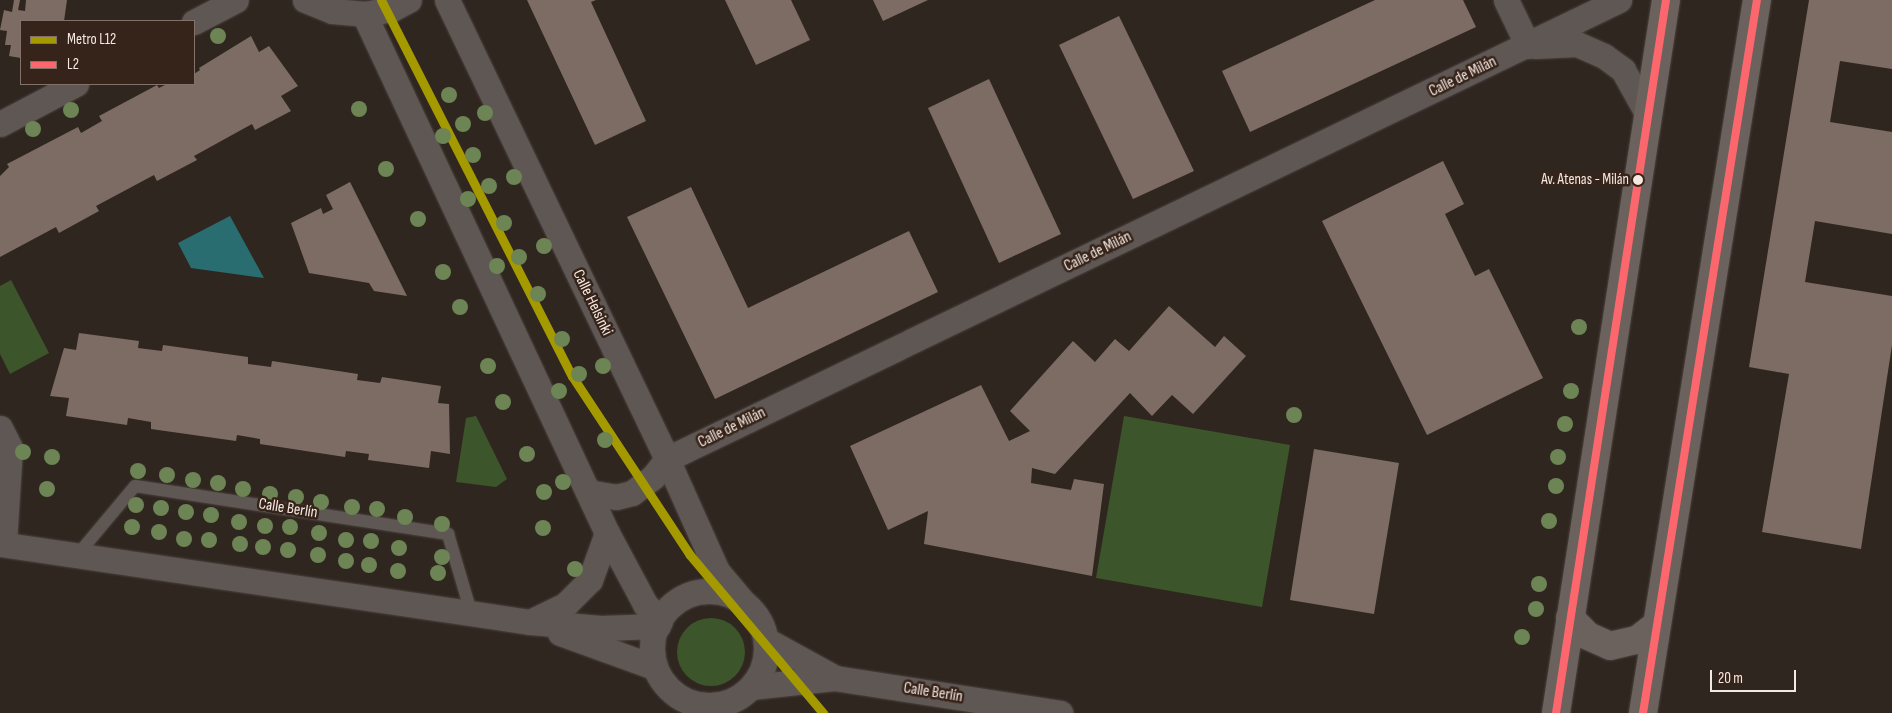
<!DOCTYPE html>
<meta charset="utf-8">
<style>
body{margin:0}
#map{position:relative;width:1892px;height:713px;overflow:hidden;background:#302620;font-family:"Sofia Sans Condensed",sans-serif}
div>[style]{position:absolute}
.green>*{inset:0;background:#3d552a}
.round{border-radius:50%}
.water>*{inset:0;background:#296d70}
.building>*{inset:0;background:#7d6c63}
.roads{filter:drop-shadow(0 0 1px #4b423e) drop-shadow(0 0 1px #4b423e)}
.lane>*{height:12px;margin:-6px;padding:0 6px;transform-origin:6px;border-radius:6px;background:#5f5753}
.street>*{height:25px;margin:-12.5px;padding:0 12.5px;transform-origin:12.5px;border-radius:12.5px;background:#5f5753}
.street>.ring{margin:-12.5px;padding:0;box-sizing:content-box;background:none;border:25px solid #5f5753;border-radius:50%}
.secondary>*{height:28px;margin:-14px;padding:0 14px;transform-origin:14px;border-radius:14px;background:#6b615d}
.bus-1>*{height:8px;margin:-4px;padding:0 4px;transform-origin:4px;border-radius:4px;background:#fb676d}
.metro-1>*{height:9px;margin:-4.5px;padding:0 4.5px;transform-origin:4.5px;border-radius:4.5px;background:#a49a00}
.trees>*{width:16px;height:16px;margin:-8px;border-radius:50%;background:#6d8455}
.dots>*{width:14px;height:14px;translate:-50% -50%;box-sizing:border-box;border:2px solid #36241a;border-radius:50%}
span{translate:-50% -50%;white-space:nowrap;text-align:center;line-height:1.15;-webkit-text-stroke:5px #36241a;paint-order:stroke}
.bus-label{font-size:15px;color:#f5e8e1}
.right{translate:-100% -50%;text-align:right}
.street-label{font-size:16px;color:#f5e8e1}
.legend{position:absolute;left:20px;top:20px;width:175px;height:65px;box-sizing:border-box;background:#36241a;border:1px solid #82726a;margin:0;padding:6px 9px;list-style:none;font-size:15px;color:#f5e8e1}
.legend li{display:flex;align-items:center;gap:10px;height:25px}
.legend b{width:25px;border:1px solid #82726a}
.scale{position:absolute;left:1710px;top:670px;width:86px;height:22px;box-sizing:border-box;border:2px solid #f5e8e1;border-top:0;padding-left:6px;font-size:15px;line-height:18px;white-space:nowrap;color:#f5e8e1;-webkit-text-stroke:4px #36241a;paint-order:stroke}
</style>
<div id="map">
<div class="green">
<i style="clip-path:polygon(11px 280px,49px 353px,10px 374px,0 354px,0 286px)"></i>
<i style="clip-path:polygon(476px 416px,507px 479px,496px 487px,456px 482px,466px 418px)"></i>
<i style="clip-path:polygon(1124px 416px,1290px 445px,1262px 607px,1096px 578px)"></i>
<i class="round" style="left:677px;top:618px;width:68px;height:68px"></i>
</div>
<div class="water">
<i style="clip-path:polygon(230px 216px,264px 278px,191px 268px,178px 243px)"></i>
</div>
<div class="building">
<i style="clip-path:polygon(14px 0,20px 0,18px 10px,25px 11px,26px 0,67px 0,64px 21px,21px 21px,21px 58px,9px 56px,11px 45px,5px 45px,7px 31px,0 30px,4px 10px,12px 12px)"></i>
<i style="clip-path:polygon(527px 0,596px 0,591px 2px,646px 121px,595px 145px)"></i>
<i style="clip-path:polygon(725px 0,791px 0,810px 40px,756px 65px)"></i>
<i style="clip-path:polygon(873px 0,928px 0,883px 21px)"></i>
<i style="clip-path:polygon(1375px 0,1463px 0,1476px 27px,1250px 132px,1222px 71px)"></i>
<i style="clip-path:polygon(1809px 0,1892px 0,1892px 69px,1840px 61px,1830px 122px,1892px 132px,1892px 234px,1815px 221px,1805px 282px,1892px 296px,1892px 345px,1861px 549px,1762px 532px,1789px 374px,1749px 367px)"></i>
<i style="clip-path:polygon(1119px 16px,1194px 171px,1133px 199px,1059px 45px)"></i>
<i style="clip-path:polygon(251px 36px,259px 52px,269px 46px,298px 86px,281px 96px,291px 111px,255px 130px,252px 124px,194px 156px,197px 160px,157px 181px,154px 175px,96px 206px,99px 211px,59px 233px,56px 227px,0 257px,0 176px,9px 167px,7px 164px,78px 127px,81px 133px,102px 121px,99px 116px,157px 85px,159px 88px,167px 84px,194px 84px,194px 74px,200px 70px,199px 68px)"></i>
<i style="clip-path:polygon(989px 79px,1061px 234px,999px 263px,928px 108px)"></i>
<i style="clip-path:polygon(1443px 161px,1464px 204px,1445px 214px,1475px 276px,1489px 269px,1543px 378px,1427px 435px,1322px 221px)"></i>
<i style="clip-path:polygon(350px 182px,407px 296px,374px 291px,369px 283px,309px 273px,291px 223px,321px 208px,323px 214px,333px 209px,326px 195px)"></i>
<i style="clip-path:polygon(691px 187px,748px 308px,909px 231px,938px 292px,715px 399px,627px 217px)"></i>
<i style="clip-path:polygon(1169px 306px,1215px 347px,1224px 336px,1246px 356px,1193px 414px,1172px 395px,1152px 416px,1130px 393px,1055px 474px,1032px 468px,1031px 483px,1071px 490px,1074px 479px,1104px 484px,1092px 576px,924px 544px,928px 511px,888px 530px,850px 446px,981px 385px,1009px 441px,1030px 431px,1010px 411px,1073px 341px,1095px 362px,1115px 339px,1129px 351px)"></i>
<i style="clip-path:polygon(79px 333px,139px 341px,138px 348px,162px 351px,163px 345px,248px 357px,248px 364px,271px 367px,272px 361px,358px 374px,357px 380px,380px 383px,382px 377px,441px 386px,438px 403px,449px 404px,450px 454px,431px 451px,429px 468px,368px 460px,369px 454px,346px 451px,345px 457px,260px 444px,260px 439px,237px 435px,236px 441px,151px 429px,151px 422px,128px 418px,127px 425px,66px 416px,69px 398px,50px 396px,64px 348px,76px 350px)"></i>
<i style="clip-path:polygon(1314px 449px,1399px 463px,1374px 614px,1290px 600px)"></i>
</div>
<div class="roads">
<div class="lane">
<i style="left:79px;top:553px;width:87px;rotate:-50.1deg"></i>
<i style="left:135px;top:486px;width:317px;rotate:8.7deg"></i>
<i style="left:448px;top:534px;width:81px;rotate:73.6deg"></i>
</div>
<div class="street">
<i style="left:305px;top:0;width:29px;rotate:22deg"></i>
<i style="left:332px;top:11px;width:32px;rotate:5deg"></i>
<i style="left:364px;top:14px;width:28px;rotate:-10deg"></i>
<i style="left:392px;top:9px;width:19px;rotate:-28deg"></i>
<i style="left:447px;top:0;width:509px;rotate:64.39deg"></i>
<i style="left:667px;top:459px;width:123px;rotate:65.9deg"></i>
<i style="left:717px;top:571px;width:40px;rotate:50deg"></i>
<i style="left:1506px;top:0;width:51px;rotate:64.4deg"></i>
<i style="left:364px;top:14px;width:573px;rotate:64.91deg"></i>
<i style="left:607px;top:533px;width:81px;rotate:61.8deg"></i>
<i style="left:645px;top:604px;width:23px;rotate:49deg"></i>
<i style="left:194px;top:22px;width:47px;rotate:-27.6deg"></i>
<i style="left:1535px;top:46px;width:42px;rotate:-2.7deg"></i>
<i style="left:1577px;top:44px;width:30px;rotate:24deg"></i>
<i style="left:1604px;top:56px;width:24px;rotate:36deg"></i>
<i style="left:1623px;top:70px;width:51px;rotate:60.9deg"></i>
<i style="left:0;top:124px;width:86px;rotate:-27.8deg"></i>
<i style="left:0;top:428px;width:22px;rotate:63deg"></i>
<i style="left:10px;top:448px;width:96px;rotate:93.6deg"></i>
<i style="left:588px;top:492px;width:28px;rotate:10deg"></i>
<i style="left:616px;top:497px;width:16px;rotate:-14deg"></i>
<i style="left:632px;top:493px;width:26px;rotate:-37deg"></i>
<i style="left:653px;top:477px;width:23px;rotate:-52deg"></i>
<i style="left:667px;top:459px;width:1057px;rotate:-25.74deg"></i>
<i style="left:0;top:544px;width:536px;rotate:8.37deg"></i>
<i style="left:530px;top:622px;width:71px;rotate:4.8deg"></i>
<i style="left:601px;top:628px;width:57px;rotate:-2deg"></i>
<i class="ring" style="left:652px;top:591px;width:89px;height:89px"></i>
<i style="left:530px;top:622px;width:39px;rotate:-26deg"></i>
<i style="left:565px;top:605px;width:35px;rotate:-45deg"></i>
<i style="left:590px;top:580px;width:50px;rotate:-70.1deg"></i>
<i style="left:560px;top:633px;width:100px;rotate:19.9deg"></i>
<i style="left:766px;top:640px;width:79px;rotate:28.8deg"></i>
<i style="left:751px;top:687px;width:84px;rotate:-6.1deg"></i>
<i style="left:835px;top:678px;width:228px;rotate:8.8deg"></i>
</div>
<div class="secondary">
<i style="left:1570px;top:618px;width:25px;rotate:45deg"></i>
<i style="left:1588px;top:636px;width:24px;rotate:24deg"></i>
<i style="left:1610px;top:646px;width:28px;rotate:-13deg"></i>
<i style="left:1637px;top:640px;width:24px;rotate:-38deg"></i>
<i style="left:1556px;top:713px;width:721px;rotate:-81.23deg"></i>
<i style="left:1643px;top:713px;width:722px;rotate:-80.92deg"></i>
</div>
</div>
<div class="bus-1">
<i style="left:1556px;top:713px;width:721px;rotate:-81.23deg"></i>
<i style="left:1643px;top:713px;width:722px;rotate:-80.92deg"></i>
</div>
<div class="metro-1">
<i style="left:381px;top:0;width:422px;rotate:63.1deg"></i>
<i style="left:572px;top:376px;width:214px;rotate:56.6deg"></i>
<i style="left:690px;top:555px;width:207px;rotate:49.9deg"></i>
</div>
<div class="trees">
<i style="left:218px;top:36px"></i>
<i style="left:449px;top:95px"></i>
<i style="left:359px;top:109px"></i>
<i style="left:71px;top:110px"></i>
<i style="left:485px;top:113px"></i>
<i style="left:463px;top:124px"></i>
<i style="left:33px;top:129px"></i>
<i style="left:443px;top:136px"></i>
<i style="left:473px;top:155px"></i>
<i style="left:386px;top:169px"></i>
<i style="left:514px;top:177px"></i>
<i style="left:489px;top:186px"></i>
<i style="left:468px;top:199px"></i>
<i style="left:418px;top:219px"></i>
<i style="left:504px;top:223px"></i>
<i style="left:544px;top:246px"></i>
<i style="left:519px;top:257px"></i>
<i style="left:497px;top:266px"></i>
<i style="left:443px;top:272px"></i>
<i style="left:538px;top:294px"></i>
<i style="left:460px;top:307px"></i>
<i style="left:1579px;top:327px"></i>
<i style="left:562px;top:339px"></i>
<i style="left:488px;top:366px"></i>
<i style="left:603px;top:366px"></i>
<i style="left:579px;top:374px"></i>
<i style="left:559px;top:391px"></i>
<i style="left:1571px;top:391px"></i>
<i style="left:503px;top:402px"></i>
<i style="left:1294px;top:415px"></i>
<i style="left:1565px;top:424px"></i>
<i style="left:605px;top:440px"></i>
<i style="left:23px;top:452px"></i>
<i style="left:527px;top:454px"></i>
<i style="left:52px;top:457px"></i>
<i style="left:1558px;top:457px"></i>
<i style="left:138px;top:471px"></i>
<i style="left:167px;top:475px"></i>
<i style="left:193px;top:480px"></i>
<i style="left:563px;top:482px"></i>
<i style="left:218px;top:483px"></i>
<i style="left:1556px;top:486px"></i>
<i style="left:47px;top:489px"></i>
<i style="left:243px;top:489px"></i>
<i style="left:544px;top:492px"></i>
<i style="left:270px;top:494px"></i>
<i style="left:296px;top:497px"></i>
<i style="left:321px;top:502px"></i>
<i style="left:136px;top:505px"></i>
<i style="left:352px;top:507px"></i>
<i style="left:161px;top:508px"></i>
<i style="left:377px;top:509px"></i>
<i style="left:186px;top:512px"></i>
<i style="left:211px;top:515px"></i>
<i style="left:405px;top:517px"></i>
<i style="left:1549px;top:521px"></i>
<i style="left:239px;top:522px"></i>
<i style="left:442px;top:524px"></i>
<i style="left:265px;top:526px"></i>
<i style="left:132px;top:527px"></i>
<i style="left:290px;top:527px"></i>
<i style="left:543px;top:528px"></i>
<i style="left:159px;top:532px"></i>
<i style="left:319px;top:533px"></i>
<i style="left:184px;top:539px"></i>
<i style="left:209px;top:540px"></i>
<i style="left:346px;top:540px"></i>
<i style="left:371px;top:541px"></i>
<i style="left:240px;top:544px"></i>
<i style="left:263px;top:547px"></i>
<i style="left:399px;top:548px"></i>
<i style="left:288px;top:550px"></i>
<i style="left:318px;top:555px"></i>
<i style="left:442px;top:557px"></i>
<i style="left:346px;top:561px"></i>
<i style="left:369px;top:565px"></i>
<i style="left:575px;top:569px"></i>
<i style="left:398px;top:571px"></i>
<i style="left:438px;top:573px"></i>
<i style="left:1539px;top:584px"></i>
<i style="left:1536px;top:609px"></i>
<i style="left:1522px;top:637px"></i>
</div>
<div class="dots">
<i style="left:1638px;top:180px;background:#f5e8e1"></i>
</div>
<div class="bus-label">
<span class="right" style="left:1629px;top:180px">Av. Atenas - Milán</span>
</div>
<div class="street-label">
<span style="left:1463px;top:77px;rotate:-26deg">Calle de Milán</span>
<span style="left:1098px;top:252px;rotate:-26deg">Calle de Milán</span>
<span style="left:592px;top:303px;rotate:64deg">Calle Helsinki</span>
<span style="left:732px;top:428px;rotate:-26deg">Calle de Milán</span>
<span style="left:288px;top:509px;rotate:9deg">Calle Berlín</span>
<span style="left:933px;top:693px;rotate:9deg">Calle Berlín</span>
</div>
<ul class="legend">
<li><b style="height:6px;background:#a49a00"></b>Metro L12</li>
<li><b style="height:6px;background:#fb676d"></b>L2</li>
</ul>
<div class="scale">20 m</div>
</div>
